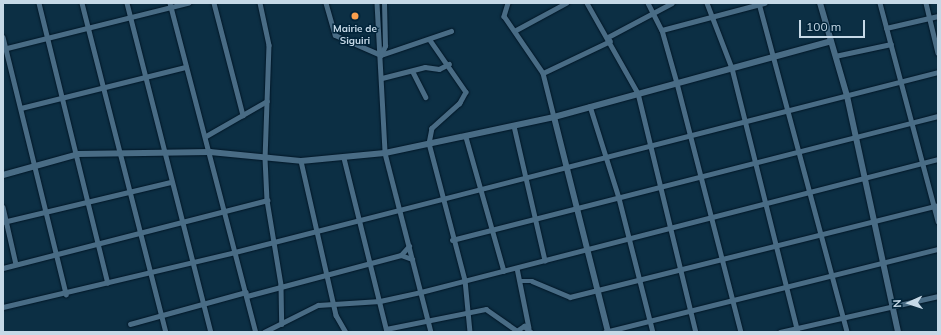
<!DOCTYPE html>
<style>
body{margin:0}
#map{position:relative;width:941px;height:335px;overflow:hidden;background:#0c2f44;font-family:Mulish,sans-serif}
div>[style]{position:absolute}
.roads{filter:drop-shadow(0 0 1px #001626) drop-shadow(0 0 1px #001626)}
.street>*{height:4.5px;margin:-2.25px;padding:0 2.25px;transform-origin:2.25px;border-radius:2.25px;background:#496c85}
.secondary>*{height:6px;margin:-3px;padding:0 3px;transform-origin:3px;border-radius:3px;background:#496c85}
.dots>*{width:11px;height:11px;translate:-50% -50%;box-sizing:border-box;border:2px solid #01243a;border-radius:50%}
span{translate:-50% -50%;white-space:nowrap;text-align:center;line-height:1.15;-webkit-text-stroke:3px #01243a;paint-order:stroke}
.poi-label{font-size:10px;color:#c6d9e7;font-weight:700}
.frame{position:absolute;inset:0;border:4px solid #c6d9e7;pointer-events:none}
.north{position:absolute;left:889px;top:283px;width:40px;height:40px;-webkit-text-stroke:3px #01243a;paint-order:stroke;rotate:267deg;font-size:11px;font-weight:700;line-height:16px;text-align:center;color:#c6d9e7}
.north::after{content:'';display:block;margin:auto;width:14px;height:18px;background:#c6d9e7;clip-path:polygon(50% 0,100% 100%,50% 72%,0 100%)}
.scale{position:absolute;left:799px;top:20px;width:66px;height:18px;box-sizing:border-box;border:2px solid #c6d9e7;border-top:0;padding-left:5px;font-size:12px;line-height:14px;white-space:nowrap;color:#c6d9e7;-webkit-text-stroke:3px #01243a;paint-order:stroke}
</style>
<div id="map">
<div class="roads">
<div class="street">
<i style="left:39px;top:3px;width:288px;rotate:76.2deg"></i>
<i style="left:82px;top:3px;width:340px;rotate:75.7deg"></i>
<i style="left:127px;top:3px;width:340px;rotate:75.7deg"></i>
<i style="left:170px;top:3px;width:340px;rotate:75.4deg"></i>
<i style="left:214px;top:3px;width:116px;rotate:75.5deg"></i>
<i style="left:260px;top:3px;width:43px;rotate:77.9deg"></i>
<i style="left:269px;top:45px;width:113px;rotate:92deg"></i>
<i style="left:265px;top:158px;width:42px;rotate:87.3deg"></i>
<i style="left:267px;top:200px;width:86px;rotate:80.6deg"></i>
<i style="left:281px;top:285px;width:39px;rotate:89deg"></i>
<i style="left:326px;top:3px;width:33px;rotate:74deg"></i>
<i style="left:335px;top:35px;width:50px;rotate:23.5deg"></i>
<i style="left:377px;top:3px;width:150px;rotate:86.9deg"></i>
<i style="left:385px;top:153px;width:185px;rotate:75.6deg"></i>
<i style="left:508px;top:3px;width:14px;rotate:107deg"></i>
<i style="left:504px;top:16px;width:69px;rotate:55.6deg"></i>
<i style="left:543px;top:73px;width:45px;rotate:76deg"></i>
<i style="left:587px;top:3px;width:103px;rotate:60.5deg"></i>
<i style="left:638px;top:93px;width:246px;rotate:76.4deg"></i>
<i style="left:648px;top:3px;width:30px;rotate:63deg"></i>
<i style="left:662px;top:30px;width:55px;rotate:74.2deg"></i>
<i style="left:677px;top:83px;width:257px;rotate:75.6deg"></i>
<i style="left:707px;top:3px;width:70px;rotate:69deg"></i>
<i style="left:732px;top:68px;width:272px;rotate:76deg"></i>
<i style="left:759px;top:3px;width:341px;rotate:75deg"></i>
<i style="left:880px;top:3px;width:226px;rotate:75.1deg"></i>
<i style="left:926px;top:3px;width:51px;rotate:76.5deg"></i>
<i style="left:886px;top:28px;width:53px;rotate:-13deg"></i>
<i style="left:516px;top:30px;width:57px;rotate:-28.4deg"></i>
<i style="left:662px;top:30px;width:106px;rotate:-14.8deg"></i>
<i style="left:3px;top:37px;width:265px;rotate:76.2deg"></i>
<i style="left:608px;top:37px;width:72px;rotate:-28deg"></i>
<i style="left:430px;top:40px;width:63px;rotate:55.3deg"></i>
<i style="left:466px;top:92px;width:13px;rotate:119deg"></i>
<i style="left:460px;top:103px;width:38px;rotate:138deg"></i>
<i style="left:432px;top:128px;width:15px;rotate:101deg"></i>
<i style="left:429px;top:143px;width:142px;rotate:75.3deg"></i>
<i style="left:465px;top:280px;width:52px;rotate:84.5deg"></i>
<i style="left:3px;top:49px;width:191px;rotate:-14deg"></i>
<i style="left:381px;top:55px;width:74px;rotate:-18.9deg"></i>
<i style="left:381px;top:55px;width:10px;rotate:-66deg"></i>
<i style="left:385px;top:46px;width:43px;rotate:-91.3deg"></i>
<i style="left:835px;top:56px;width:57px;rotate:-12.1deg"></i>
<i style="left:413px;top:72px;width:28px;rotate:63deg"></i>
<i style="left:543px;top:73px;width:74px;rotate:-25.5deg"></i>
<i style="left:382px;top:78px;width:44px;rotate:-14.3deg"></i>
<i style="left:425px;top:67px;width:14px;rotate:8deg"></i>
<i style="left:439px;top:69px;width:11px;rotate:-27deg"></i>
<i style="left:590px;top:106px;width:96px;rotate:72.5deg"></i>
<i style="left:619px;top:198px;width:138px;rotate:75.8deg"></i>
<i style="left:21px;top:108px;width:170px;rotate:-14deg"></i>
<i style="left:514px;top:126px;width:138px;rotate:77deg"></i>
<i style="left:206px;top:136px;width:70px;rotate:-29.8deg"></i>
<i style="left:466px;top:137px;width:139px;rotate:74.2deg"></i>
<i style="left:344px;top:158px;width:179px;rotate:76.1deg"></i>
<i style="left:301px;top:161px;width:158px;rotate:77.2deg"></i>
<i style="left:336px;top:315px;width:20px;rotate:60deg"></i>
<i style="left:3px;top:207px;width:58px;rotate:77.2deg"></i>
<i style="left:3px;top:222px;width:173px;rotate:-13.4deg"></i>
<i style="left:452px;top:240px;width:502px;rotate:-14.31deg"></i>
<i style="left:401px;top:255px;width:12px;rotate:-48deg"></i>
<i style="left:3px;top:268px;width:273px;rotate:-14.4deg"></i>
<i style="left:517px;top:268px;width:61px;rotate:78.7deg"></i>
<i style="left:521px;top:281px;width:11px"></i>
<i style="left:532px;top:281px;width:41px;rotate:22.8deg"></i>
<i style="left:570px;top:297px;width:379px;rotate:-14deg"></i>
<i style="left:247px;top:296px;width:159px;rotate:-14.9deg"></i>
<i style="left:401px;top:255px;width:12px;rotate:20deg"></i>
<i style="left:3px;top:307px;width:238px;rotate:-13.3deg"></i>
<i style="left:235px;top:252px;width:726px;rotate:-14.36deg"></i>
<i style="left:130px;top:324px;width:120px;rotate:-15.4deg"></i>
<i style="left:386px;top:329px;width:102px;rotate:-11.3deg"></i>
<i style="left:486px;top:309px;width:37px;rotate:35deg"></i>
<i style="left:264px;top:332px;width:60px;rotate:-26.6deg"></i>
<i style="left:318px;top:305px;width:62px;rotate:-3.7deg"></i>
<i style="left:380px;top:301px;width:42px;rotate:-12.4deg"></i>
<i style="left:421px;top:292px;width:534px;rotate:-14.43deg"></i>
<i style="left:515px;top:332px;width:11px;rotate:-34deg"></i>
<i style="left:524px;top:326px;width:9px;rotate:41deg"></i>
<i style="left:605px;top:332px;width:343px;rotate:-14deg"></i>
<i style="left:780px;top:332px;width:162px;rotate:-12.8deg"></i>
</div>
<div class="secondary">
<i style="left:820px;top:3px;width:97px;rotate:73.8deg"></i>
<i style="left:847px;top:96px;width:241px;rotate:77.8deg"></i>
<i style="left:554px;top:117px;width:222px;rotate:75.9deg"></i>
<i style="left:3px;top:175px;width:78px;rotate:-15.6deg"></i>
<i style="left:78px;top:154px;width:132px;rotate:-0.9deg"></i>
<i style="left:210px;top:152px;width:91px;rotate:5.6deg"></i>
<i style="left:301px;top:161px;width:84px;rotate:-5.4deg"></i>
<i style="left:385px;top:153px;width:173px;rotate:-12deg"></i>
<i style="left:554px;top:117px;width:287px;rotate:-15.3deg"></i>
</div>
</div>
<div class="dots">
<i style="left:355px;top:16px;background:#f99f4d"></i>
</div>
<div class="poi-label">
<span style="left:355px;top:34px">Mairie de<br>Siguiri</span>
</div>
<div class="frame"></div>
<div class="north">N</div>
<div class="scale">100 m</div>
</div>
